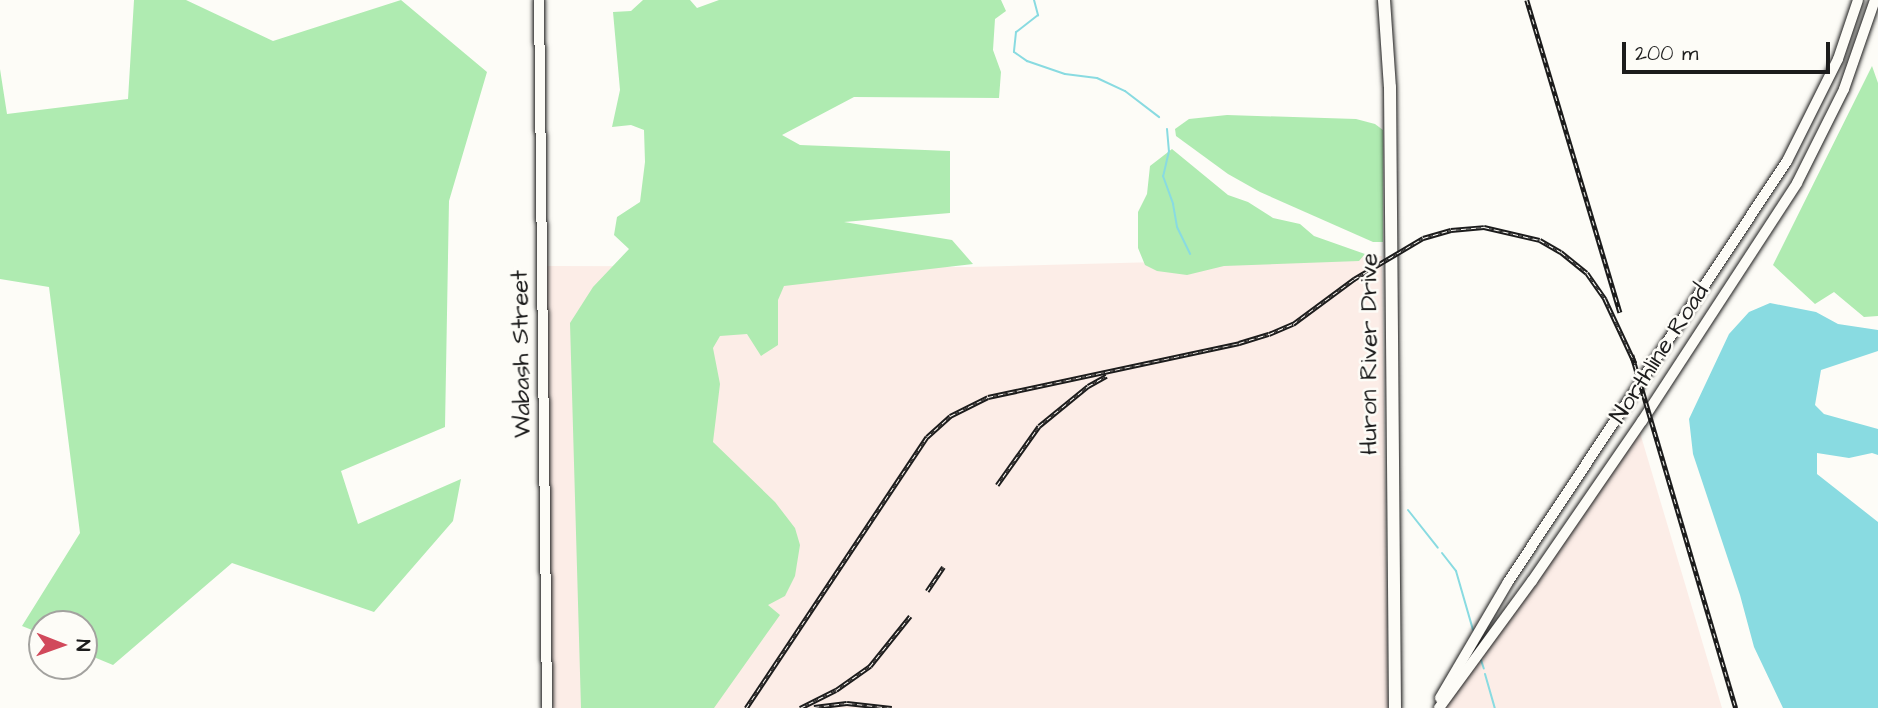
<!DOCTYPE html>
<style>
body{margin:0}
#map{position:relative;width:1878px;height:708px;overflow:hidden;background:#fdfcf7;font-family:"Architects Daughter",sans-serif}
div>[style]{position:absolute}
.built>*{inset:0;background:#fcede7}
.green>*{inset:0;background:#afebb1}
.water>*{inset:0;background:#89dbe1}
.stream>*{height:2px;margin:-1px;padding:0 1px;transform-origin:1px;border-radius:1px;background:#89dbe1}
.roads{filter:drop-shadow(0 0 2px #1c1c1c) drop-shadow(0 0 2px #1c1c1c)}
.tertiary>*{height:10px;margin:-5px;padding:0 5px;transform-origin:5px;border-radius:5px;background:#fdfcf7}
.secondary>*{height:12px;margin:-6px;padding:0 6px;transform-origin:6px;border-radius:6px;background:#fdfcf7}
.rail>*{height:4.5px;margin-top:-2.25px;transform-origin:0;background:repeating-linear-gradient(90deg,#fdfcf7 0 5px,#1c1c1c 0 10px);box-sizing:border-box;border-block:2px solid #1c1c1c}
span{translate:-50% -50%;white-space:nowrap;text-align:center;line-height:1.15;-webkit-text-stroke:5px #fdfcf7;paint-order:stroke}
.street-label{font-size:24px;color:#1c1c1c}
.north{position:absolute;left:28px;top:610px;width:70px;height:70px;box-sizing:border-box;background:#fdfcf7;border:2px solid #a3a29f;border-radius:50%;rotate:91deg;font-size:19px;font-weight:700;line-height:28px;text-align:center;color:#1c1c1c}
.north::after{content:'';display:block;margin:auto;width:24px;height:32px;background:#d1495b;clip-path:polygon(50% 0,100% 100%,50% 72%,0 100%)}
.scale{position:absolute;left:1622px;top:42px;width:208px;height:32px;box-sizing:border-box;border:4px solid #1c1c1c;border-top:0;padding-left:9px;font-size:21px;line-height:24px;white-space:nowrap;color:#1c1c1c;-webkit-text-stroke:5px #fdfcf7;paint-order:stroke}
</style>
<div id="map">
<div class="built">
<i style="clip-path:polygon(1382px 256px,1388px 708px,553px 708px,545px 266px,969px 267px)"></i>
<i style="clip-path:polygon(1638px 426px,1722px 708px,1443px 708px)"></i>
</div>
<div class="green">
<i style="clip-path:polygon(134px 0,186px 0,273px 41px,401px 0,487px 72px,449px 201px,445px 427px,341px 471px,358px 524px,461px 479px,453px 521px,374px 612px,232px 563px,113px 665px,84px 653px,84px 624px,42px 624px,42px 634px,22px 626px,80px 533px,49px 287px,0 279px,0 69px,7px 114px,128px 99px)"></i>
<i style="clip-path:polygon(643px 0,690px 0,697px 8px,719px 0,1001px 0,1006px 11px,995px 19px,993px 50px,1001px 72px,999px 98px,854px 97px,782px 135px,800px 145px,950px 151px,950px 213px,844px 222px,952px 240px,973px 264px,784px 286px,778px 300px,778px 345px,761px 356px,747px 334px,720px 336px,713px 348px,720px 384px,713px 442px,775px 502px,795px 528px,800px 545px,795px 576px,785px 596px,768px 605px,780px 615px,714px 708px,581px 708px,570px 323px,593px 287px,629px 249px,614px 235px,617px 217px,640px 202px,645px 162px,644px 130px,631px 125px,612px 127px,620px 90px,613px 12px,631px 11px)"></i>
<i style="clip-path:polygon(1872px 66px,1878px 83px,1878px 316px,1864px 317px,1834px 292px,1815px 304px,1773px 265px)"></i>
<i style="clip-path:polygon(1227px 115px,1356px 119px,1375px 124px,1383px 130px,1383px 242px,1373px 242px,1260px 192px,1228px 174px,1176px 136px,1175px 129px,1189px 119px)"></i>
<i style="clip-path:polygon(1172px 149px,1228px 195px,1248px 202px,1273px 218px,1300px 224px,1314px 236px,1365px 254px,1359px 261px,1224px 266px,1187px 275px,1157px 271px,1145px 265px,1138px 248px,1138px 212px,1147px 194px,1150px 166px)"></i>
</div>
<div class="water">
<i style="clip-path:polygon(1770px 303px,1816px 312px,1838px 324px,1878px 330px,1878px 351px,1821px 370px,1815px 405px,1824px 414px,1878px 429px,1878px 455px,1872px 453px,1849px 458px,1817px 453px,1817px 474px,1878px 522px,1878px 708px,1783px 708px,1754px 647px,1740px 595px,1693px 454px,1689px 419px,1729px 334px,1749px 312px)"></i>
</div>
<div class="stream">
<i style="left:1034px;top:0;width:16px;rotate:75deg"></i>
<i style="left:1038px;top:15px;width:28px;rotate:142deg"></i>
<i style="left:1016px;top:32px;width:20px;rotate:96deg"></i>
<i style="left:1014px;top:52px;width:16px;rotate:35deg"></i>
<i style="left:1027px;top:61px;width:40px;rotate:18.9deg"></i>
<i style="left:1065px;top:74px;width:32px;rotate:7deg"></i>
<i style="left:1097px;top:78px;width:31px;rotate:25deg"></i>
<i style="left:1125px;top:91px;width:43px;rotate:37.4deg"></i>
<i style="left:1167px;top:129px;width:22px;rotate:85deg"></i>
<i style="left:1169px;top:151px;width:26px;rotate:103deg"></i>
<i style="left:1163px;top:176px;width:30px;rotate:70deg"></i>
<i style="left:1173px;top:204px;width:23px;rotate:80deg"></i>
<i style="left:1177px;top:227px;width:30px;rotate:64deg"></i>
<i style="left:1408px;top:510px;width:48px;rotate:51.7deg"></i>
<i style="left:1442px;top:553px;width:23px;rotate:52deg"></i>
<i style="left:1456px;top:571px;width:61px;rotate:73.9deg"></i>
<i style="left:1481px;top:660px;width:9px;rotate:72deg"></i>
<i style="left:1485px;top:674px;width:35px;rotate:74deg"></i>
</div>
<div class="roads">
<div class="tertiary">
<i style="left:539px;top:0;width:708px;rotate:89.35deg"></i>
<i style="left:1440px;top:698px;width:134px;rotate:-59.6deg"></i>
<i style="left:1508px;top:582px;width:505px;rotate:-56.47deg"></i>
<i style="left:1787px;top:161px;width:114px;rotate:-63.4deg"></i>
<i style="left:1838px;top:59px;width:62px;rotate:-71.3deg"></i>
<i style="left:1439px;top:708px;width:157px;rotate:-53.8deg"></i>
<i style="left:1532px;top:581px;width:194px;rotate:-55.5deg"></i>
<i style="left:1642px;top:421px;width:284px;rotate:-56.9deg"></i>
<i style="left:1797px;top:183px;width:105px;rotate:-63.4deg"></i>
<i style="left:1844px;top:89px;width:94px;rotate:-70.8deg"></i>
</div>
<div class="secondary">
<i style="left:1384px;top:0;width:87px;rotate:86.1deg"></i>
<i style="left:1390px;top:87px;width:621px;rotate:89.54deg"></i>
</div>
</div>
<div class="rail">
<i style="left:1527px;top:0;width:326px;rotate:73.4deg"></i>
<i style="left:1632px;top:355px;width:368px;rotate:73.6deg"></i>
<i style="left:997px;top:485px;width:72px;rotate:-54.6deg"></i>
<i style="left:1039px;top:426px;width:63px;rotate:-39.2deg"></i>
<i style="left:1088px;top:386px;width:21px;rotate:-29deg"></i>
<i style="left:927px;top:591px;width:29px;rotate:-56deg"></i>
<i style="left:814px;top:707px;width:33px;rotate:-7deg"></i>
<i style="left:847px;top:703px;width:45px;rotate:6.3deg"></i>
<i style="left:746px;top:708px;width:326px;rotate:-56.3deg"></i>
<i style="left:927px;top:437px;width:31px;rotate:-42deg"></i>
<i style="left:950px;top:416px;width:42px;rotate:-26.6deg"></i>
<i style="left:988px;top:397px;width:257px;rotate:-12.1deg"></i>
<i style="left:1239px;top:343px;width:31px;rotate:-17deg"></i>
<i style="left:1269px;top:334px;width:26px;rotate:-23deg"></i>
<i style="left:1293px;top:324px;width:76px;rotate:-36.4deg"></i>
<i style="left:1354px;top:279px;width:80px;rotate:-30.7deg"></i>
<i style="left:1423px;top:238px;width:29px;rotate:-16deg"></i>
<i style="left:1451px;top:230px;width:33px;rotate:-5deg"></i>
<i style="left:1484px;top:227px;width:57px;rotate:13.1deg"></i>
<i style="left:1540px;top:240px;width:24px;rotate:30deg"></i>
<i style="left:1561px;top:252px;width:33px;rotate:39deg"></i>
<i style="left:1587px;top:273px;width:32px;rotate:55deg"></i>
<i style="left:1605px;top:299px;width:71px;rotate:64.9deg"></i>
<i style="left:800px;top:708px;width:40px;rotate:-26.6deg"></i>
<i style="left:836px;top:690px;width:42px;rotate:-35.2deg"></i>
<i style="left:870px;top:666px;width:64px;rotate:-51.3deg"></i>
</div>
<div class="street-label">
<span style="left:522px;top:354px;rotate:-91deg">Wabash Street</span>
<span style="left:1370px;top:354px;rotate:-90deg">Huron River Drive</span>
<span style="left:1660px;top:354px;rotate:-57deg">Northline Road</span>
</div>
<div class="north">N</div>
<div class="scale">200 m</div>
</div>
